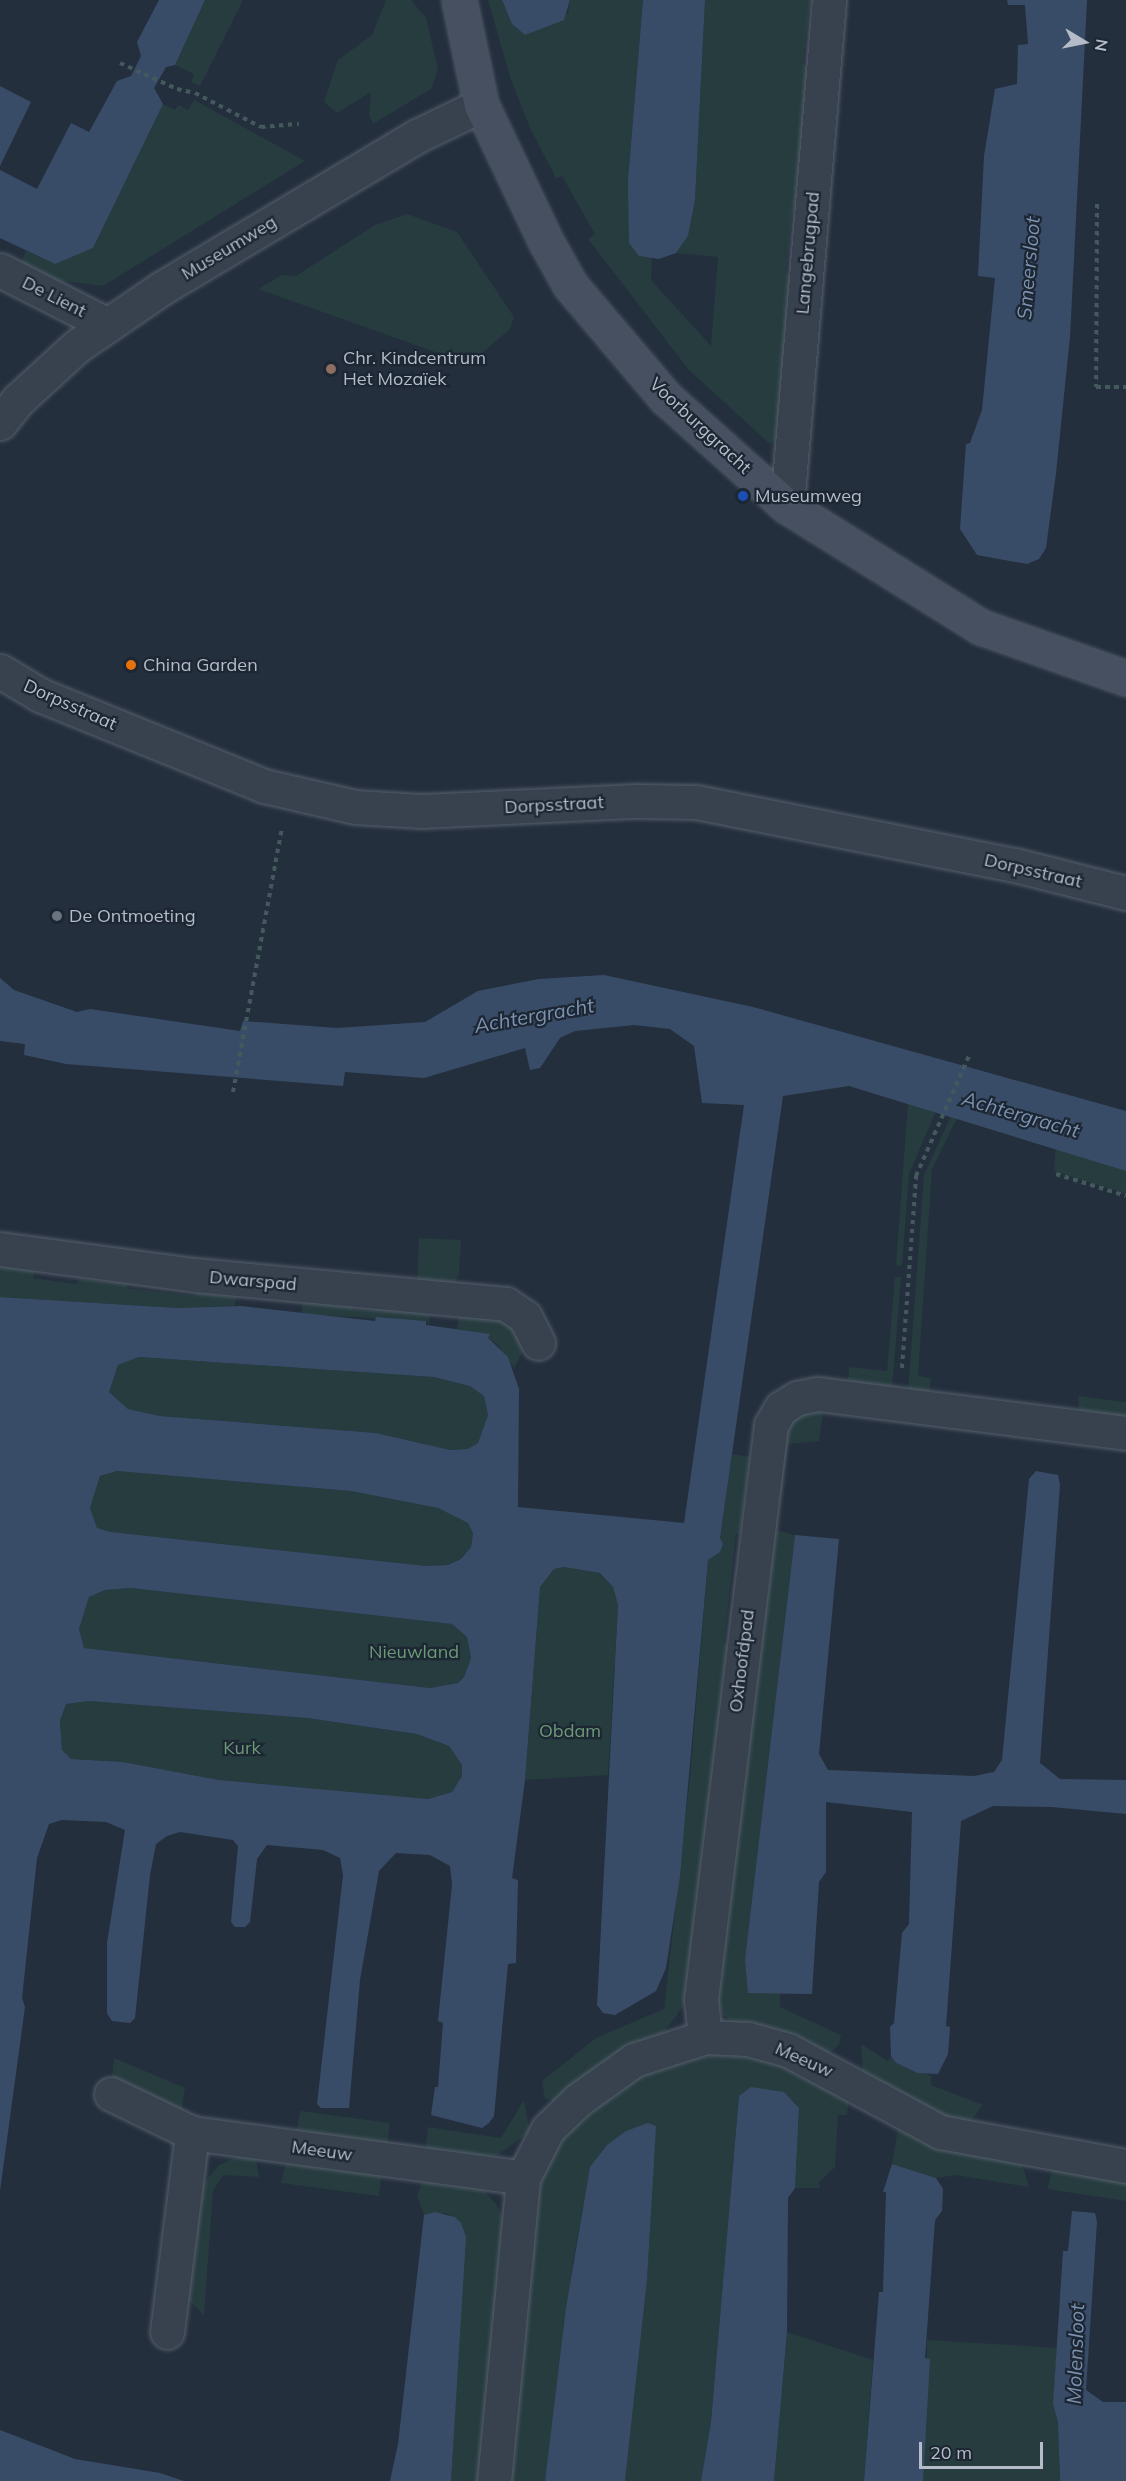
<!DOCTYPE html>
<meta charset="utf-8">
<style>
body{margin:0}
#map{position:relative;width:1126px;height:2481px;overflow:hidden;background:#242f3e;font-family:Mulish,sans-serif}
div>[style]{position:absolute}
.green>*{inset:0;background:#263c3f}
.water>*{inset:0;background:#394c67}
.path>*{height:4px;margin-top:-2px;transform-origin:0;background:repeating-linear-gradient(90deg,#44595c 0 4.5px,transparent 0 9px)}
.roads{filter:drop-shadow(0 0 2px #565f6c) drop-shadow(0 0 2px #565f6c)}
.street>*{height:33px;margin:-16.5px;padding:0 16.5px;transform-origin:16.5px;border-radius:16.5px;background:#38414e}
.secondary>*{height:33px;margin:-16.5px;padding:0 16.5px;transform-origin:16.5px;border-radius:16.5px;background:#465061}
.dots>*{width:16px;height:16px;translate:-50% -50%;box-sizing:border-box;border:3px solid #1d2633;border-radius:50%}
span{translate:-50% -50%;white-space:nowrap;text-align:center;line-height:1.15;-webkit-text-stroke:4.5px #1d2633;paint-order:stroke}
.street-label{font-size:18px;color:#b4bcc9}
.poi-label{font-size:18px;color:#b4bcc9}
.left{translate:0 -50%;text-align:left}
.park-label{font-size:18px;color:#6b9a76}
.water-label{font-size:20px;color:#7c92b1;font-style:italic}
.north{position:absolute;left:1054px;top:12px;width:60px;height:60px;-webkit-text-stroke:4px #1d2633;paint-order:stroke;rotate:100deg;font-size:16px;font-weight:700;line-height:24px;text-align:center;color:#b4bcc9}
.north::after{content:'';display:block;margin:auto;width:21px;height:27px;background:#b4bcc9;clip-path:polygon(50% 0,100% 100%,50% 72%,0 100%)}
.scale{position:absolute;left:919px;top:2442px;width:124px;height:27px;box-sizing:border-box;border:3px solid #b4bcc9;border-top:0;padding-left:8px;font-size:18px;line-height:21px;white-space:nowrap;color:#b4bcc9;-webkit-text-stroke:4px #1d2633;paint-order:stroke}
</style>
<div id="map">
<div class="green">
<i style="clip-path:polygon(205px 0,243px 0,200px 86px,191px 82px,194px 74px,175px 65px)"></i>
<i style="clip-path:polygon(386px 0,411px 0,426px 18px,438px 69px,431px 89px,373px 124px,369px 114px,371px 92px,337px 113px,324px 102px,338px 60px,372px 35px)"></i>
<i style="clip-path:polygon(488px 0,502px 0,512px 24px,525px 35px,568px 14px,570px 0,643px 0,628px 180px,639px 256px,652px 258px,651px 280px,711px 346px,718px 257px,676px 253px,688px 236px,695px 200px,705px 0,817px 0,810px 3px,803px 64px,814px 73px,803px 206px,792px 212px,786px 273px,797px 285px,782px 434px,770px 444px,689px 370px,588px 239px,595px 234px,562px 176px,556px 178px,530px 128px,511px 80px)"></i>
<i style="clip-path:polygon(194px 100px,305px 161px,103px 286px,65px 281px,61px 289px,19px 267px,26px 251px,55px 264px,93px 248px,163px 104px,175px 110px,178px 105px,188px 110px)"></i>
<i style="clip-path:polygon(407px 214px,457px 232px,514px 317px,510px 329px,469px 364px,258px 289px,282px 275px,296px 276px,375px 225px)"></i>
<i style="clip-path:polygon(908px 1103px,936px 1111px,909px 1174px,902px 1266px,896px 1265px)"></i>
<i style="clip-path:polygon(951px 1116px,957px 1118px,932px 1169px,918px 1376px,931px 1378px,930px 1389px,923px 1394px,908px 1392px,924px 1175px)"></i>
<i style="clip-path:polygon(1056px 1147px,1126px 1171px,1126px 1194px,1054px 1171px)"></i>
<i style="clip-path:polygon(419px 1238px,461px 1240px,459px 1274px,451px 1290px,417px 1287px)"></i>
<i style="clip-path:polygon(0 1259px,35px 1264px,33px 1278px,77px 1284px,79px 1279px,115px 1283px,117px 1276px,128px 1278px,127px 1288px,195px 1296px,198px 1284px,237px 1288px,235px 1306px,177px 1308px,0 1297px)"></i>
<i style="clip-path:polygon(895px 1277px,901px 1277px,892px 1389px,853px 1384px,848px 1379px,849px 1367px,887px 1371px)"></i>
<i style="clip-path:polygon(304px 1295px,352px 1300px,352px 1309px,375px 1311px,377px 1301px,430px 1306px,429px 1325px,426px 1321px,301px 1314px)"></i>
<i style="clip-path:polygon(460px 1309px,485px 1310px,511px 1324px,525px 1348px,514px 1368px,498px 1345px,488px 1338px,489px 1334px,457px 1330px)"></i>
<i style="clip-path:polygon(139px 1357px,434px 1377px,470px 1385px,484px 1396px,488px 1415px,478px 1443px,468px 1449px,450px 1450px,376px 1433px,160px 1416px,128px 1409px,109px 1392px,118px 1365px)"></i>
<i style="clip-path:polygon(1078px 1396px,1126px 1402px,1126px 1421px,1079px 1414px)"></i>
<i style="clip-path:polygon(824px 1406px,819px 1441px,788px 1444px,776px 1530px,795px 1535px,745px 1959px,780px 1994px,780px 2007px,841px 2035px,839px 2045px,828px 2054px,733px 2023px,723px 2015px,715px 1993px,771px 1572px,765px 1569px,785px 1430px,802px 1413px)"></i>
<i style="clip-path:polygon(732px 1454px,750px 1457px,740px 1534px,736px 1534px,724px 1643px,728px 1644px,684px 2005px,663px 2034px,558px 2102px,545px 2099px,542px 2081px,596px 2038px,664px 2009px,690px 1778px,708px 1560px,720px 1552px,723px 1544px,720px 1538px)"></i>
<i style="clip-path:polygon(117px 1471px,351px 1491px,438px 1508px,469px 1523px,473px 1533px,471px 1547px,461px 1559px,448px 1565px,426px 1566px,111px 1532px,97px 1528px,90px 1508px,100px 1476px)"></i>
<i style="clip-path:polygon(564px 1567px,600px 1573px,613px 1587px,618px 1605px,608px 1775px,525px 1780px,540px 1587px,554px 1569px)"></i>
<i style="clip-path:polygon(131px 1588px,452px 1624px,467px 1637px,471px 1658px,464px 1677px,458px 1683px,430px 1688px,84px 1648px,79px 1629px,89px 1597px,105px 1590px)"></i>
<i style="clip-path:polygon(89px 1701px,307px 1718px,417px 1734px,449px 1746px,462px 1765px,462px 1776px,452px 1792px,428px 1799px,219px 1780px,123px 1762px,71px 1759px,62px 1751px,60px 1722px,66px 1704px)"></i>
<i style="clip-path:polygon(861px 2044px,888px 2061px,891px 2056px,896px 2063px,931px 2076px,931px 2085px,983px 2105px,967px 2126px,946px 2122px,863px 2075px)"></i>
<i style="clip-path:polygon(760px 2052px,849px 2096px,847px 2115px,838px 2115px,835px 2167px,819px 2182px,820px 2188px,795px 2188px,799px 2108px,784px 2092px,739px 2096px,711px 2422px,701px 2481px,625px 2481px,647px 2280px,655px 2126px,607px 2145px,590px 2168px,573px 2262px,545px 2481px,506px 2481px,538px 2173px,553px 2143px,607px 2088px,684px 2053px)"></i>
<i style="clip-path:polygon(114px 2058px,185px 2088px,181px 2112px,112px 2080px)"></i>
<i style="clip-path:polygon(524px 2100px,530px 2132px,496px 2156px,425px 2153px,428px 2127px,501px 2138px)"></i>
<i style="clip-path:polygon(300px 2111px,390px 2123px,387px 2147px,296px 2135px)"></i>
<i style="clip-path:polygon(899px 2124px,1021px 2160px,1029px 2187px,956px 2175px,936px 2178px,892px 2164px)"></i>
<i style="clip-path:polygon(246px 2153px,255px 2154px,259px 2177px,223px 2175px,213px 2191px,204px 2315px,186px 2298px,201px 2186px,219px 2165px)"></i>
<i style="clip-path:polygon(287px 2158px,382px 2171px,379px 2196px,281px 2183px)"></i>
<i style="clip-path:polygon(1054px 2165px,1126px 2175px,1126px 2201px,1047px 2189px)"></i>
<i style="clip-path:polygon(423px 2181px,483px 2189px,496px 2204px,505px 2222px,482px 2481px,451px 2481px,457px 2358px,455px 2217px,446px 2213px,424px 2215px,417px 2195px)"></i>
<i style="clip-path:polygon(787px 2332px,873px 2360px,864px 2481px,774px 2481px)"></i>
<i style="clip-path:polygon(927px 2340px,1057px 2348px,1053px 2404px,1058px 2422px,1060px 2481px,923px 2481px)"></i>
</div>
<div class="water">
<i style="clip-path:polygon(159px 0,205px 0,175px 65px,166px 67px,154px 88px,163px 104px,93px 248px,55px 264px,0 238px,0 170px,37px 189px,71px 123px,89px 132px,117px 81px,131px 76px,141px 56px,137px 42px)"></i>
<i style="clip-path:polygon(502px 0,570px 0,564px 20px,525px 35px,512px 24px)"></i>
<i style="clip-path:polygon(643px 0,705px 0,695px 200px,688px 236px,676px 253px,659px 259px,639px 256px,629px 243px,628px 180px)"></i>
<i style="clip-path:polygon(1007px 0,1087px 0,1070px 337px,1056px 473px,1046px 548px,1039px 559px,1027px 564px,977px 555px,960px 529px,966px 444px,970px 443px,982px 410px,995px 278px,978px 276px,984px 156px,995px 89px,1017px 84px,1018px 45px,1028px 44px,1025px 5px,1008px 5px)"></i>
<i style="clip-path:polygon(0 86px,31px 102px,0 166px)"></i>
<i style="clip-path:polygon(evenodd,604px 975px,753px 1007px,1126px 1111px,1126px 1171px,849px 1086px,783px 1096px,720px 1538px,723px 1544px,720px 1552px,708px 1560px,680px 1876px,666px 1968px,656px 1991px,615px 2015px,603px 2013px,597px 2005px,618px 1605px,613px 1587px,600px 1573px,564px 1567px,554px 1569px,540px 1587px,525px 1780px,512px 1878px,518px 1880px,516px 1963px,508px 1964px,494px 2116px,489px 2123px,482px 2128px,431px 2115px,435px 2087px,438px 2087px,443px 2023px,438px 2021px,452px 1885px,450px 1866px,430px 1855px,396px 1853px,379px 1871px,360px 1980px,349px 2108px,321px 2108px,317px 2104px,343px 1875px,340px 1858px,323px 1850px,267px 1845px,257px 1859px,250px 1922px,245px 1927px,235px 1927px,231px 1922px,238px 1846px,233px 1840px,180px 1832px,167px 1836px,156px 1844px,150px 1875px,135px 2018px,130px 2023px,112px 2021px,107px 2013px,107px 1943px,125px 1830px,106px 1822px,62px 1820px,49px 1824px,37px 1858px,22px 1998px,25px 2007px,0 2191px,0 1297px,177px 1308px,241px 1306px,375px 1321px,376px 1317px,426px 1321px,426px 1325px,490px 1334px,488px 1338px,508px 1357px,519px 1389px,518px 1507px,684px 1523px,744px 1105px,702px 1103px,694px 1046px,670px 1029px,634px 1025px,575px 1031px,560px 1038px,540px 1068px,530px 1070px,525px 1048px,424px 1078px,345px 1072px,343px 1086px,66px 1064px,24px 1055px,25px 1044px,0 1041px,0 978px,14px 990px,77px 1012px,90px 1009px,240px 1031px,243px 1021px,337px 1028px,425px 1022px,478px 991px,539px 979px,604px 975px,139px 1357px,434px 1377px,470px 1386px,484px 1396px,488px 1415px,478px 1443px,468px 1449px,450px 1450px,376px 1433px,160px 1416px,128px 1409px,109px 1392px,118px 1365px,139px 1357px,604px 975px,117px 1471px,351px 1491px,438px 1508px,468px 1523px,473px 1533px,471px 1547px,461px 1559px,448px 1565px,426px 1566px,111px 1532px,97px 1528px,90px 1508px,100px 1476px,117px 1471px,604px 975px,131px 1588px,452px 1624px,467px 1637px,471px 1658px,464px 1677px,458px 1683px,430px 1688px,84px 1648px,79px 1629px,89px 1597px,105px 1590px,131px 1588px,604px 975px,89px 1701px,307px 1718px,417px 1734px,449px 1746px,462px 1765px,462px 1776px,452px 1792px,428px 1799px,219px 1780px,123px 1762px,71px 1759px,62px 1750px,60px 1721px,66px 1704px,89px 1701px)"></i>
<i style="clip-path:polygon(1036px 1471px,1058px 1475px,1060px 1485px,1040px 1763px,1060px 1779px,1126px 1780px,1126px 1814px,1052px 1807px,993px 1806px,961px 1821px,946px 2026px,950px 2027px,948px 2054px,938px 2074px,918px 2073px,896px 2063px,891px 2056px,890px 2027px,894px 2023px,902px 1933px,909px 1924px,912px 1812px,826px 1802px,826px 1872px,819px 1882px,812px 1994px,748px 1993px,745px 1959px,795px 1535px,839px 1539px,819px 1754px,828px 1770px,974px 1776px,994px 1772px,1002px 1760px,1029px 1479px)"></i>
<i style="clip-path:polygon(751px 2087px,784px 2092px,799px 2108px,795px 2188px,788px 2198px,787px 2332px,774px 2481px,701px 2481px,711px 2422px,739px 2096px)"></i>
<i style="clip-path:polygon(648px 2123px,656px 2126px,647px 2280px,625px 2481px,545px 2481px,566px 2308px,590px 2167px,607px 2145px,626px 2131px)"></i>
<i style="clip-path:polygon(892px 2164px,936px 2178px,943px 2189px,942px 2211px,935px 2220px,925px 2358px,930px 2359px,923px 2481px,864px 2481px,879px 2292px,883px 2292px,886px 2192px,883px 2192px)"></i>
<i style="clip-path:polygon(1072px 2211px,1095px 2213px,1097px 2222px,1086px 2390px,1103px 2402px,1126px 2402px,1126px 2481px,1060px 2481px,1058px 2422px,1053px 2404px,1063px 2251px,1068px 2251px)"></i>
<i style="clip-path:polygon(435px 2212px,455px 2217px,461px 2223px,466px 2237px,451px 2481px,390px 2481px,398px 2444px,424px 2215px)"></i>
<i style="clip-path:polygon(0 2430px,75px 2459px,160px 2473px,184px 2481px,0 2481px)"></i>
</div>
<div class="path">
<i style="left:120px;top:63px;width:63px;rotate:24.5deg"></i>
<i style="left:177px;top:89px;width:18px;rotate:13deg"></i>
<i style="left:195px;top:93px;width:74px;rotate:27.3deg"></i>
<i style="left:261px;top:127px;width:38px;rotate:-5deg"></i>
<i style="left:1097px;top:204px;width:183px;rotate:90.3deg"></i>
<i style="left:1096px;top:387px;width:30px"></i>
<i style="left:233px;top:1092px;width:269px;rotate:-79.5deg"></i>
<i style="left:1056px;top:1174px;width:73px;rotate:17.4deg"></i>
<i style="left:902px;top:1368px;width:193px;rotate:-85.8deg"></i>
<i style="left:916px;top:1176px;width:131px;rotate:-66.2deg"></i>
</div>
<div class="roads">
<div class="street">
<i style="left:0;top:270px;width:121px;rotate:27deg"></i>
<i style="left:0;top:423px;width:28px;rotate:-52deg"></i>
<i style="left:17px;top:401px;width:81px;rotate:-42.5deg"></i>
<i style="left:77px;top:346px;width:103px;rotate:-34.3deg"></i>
<i style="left:162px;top:288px;width:297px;rotate:-30.8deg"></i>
<i style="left:417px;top:136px;width:71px;rotate:-25.8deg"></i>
<i style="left:787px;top:506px;width:508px;rotate:-85.26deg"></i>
<i style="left:0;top:671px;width:47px;rotate:31deg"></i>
<i style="left:40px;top:695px;width:242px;rotate:22.1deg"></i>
<i style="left:264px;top:786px;width:93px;rotate:13deg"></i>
<i style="left:355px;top:807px;width:67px;rotate:3.4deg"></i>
<i style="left:422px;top:811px;width:215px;rotate:-2.7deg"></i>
<i style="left:637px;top:801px;width:59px;rotate:1deg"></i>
<i style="left:696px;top:802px;width:325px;rotate:11.2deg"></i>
<i style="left:1015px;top:865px;width:114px;rotate:14.2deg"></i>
<i style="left:0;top:1249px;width:197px;rotate:7.6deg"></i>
<i style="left:195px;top:1275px;width:312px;rotate:5.3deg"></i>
<i style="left:506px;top:1304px;width:23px;rotate:34deg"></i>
<i style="left:525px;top:1317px;width:29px;rotate:63deg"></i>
<i style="left:705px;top:2037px;width:38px;rotate:-96deg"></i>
<i style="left:701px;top:1999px;width:578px;rotate:-83.05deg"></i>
<i style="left:771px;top:1425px;width:20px;rotate:-60deg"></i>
<i style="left:781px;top:1408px;width:19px;rotate:-32deg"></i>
<i style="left:797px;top:1398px;width:21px;rotate:-11deg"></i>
<i style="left:818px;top:1394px;width:310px;rotate:7.2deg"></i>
<i style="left:111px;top:2094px;width:90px;rotate:25.7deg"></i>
<i style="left:167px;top:2332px;width:201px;rotate:-82.8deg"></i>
<i style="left:192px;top:2133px;width:334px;rotate:7.7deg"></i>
<i style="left:494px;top:2481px;width:304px;rotate:-84.5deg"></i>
<i style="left:523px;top:2178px;width:55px;rotate:-63deg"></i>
<i style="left:548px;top:2129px;width:42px;rotate:-44deg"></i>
<i style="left:578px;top:2100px;width:69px;rotate:-35.5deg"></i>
<i style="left:634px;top:2060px;width:75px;rotate:-17.9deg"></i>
<i style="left:705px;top:2037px;width:43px;rotate:2.7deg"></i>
<i style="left:748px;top:2039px;width:41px;rotate:15.4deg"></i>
<i style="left:788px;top:2050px;width:173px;rotate:28.3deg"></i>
<i style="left:940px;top:2132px;width:189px;rotate:10.4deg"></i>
</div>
<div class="secondary">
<i style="left:459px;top:0;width:107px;rotate:78.2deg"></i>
<i style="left:481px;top:105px;width:149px;rotate:64.6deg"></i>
<i style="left:545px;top:240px;width:51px;rotate:60.9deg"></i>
<i style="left:570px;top:285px;width:148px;rotate:49.7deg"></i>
<i style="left:666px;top:398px;width:162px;rotate:41.8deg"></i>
<i style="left:787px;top:506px;width:229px;rotate:32deg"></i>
<i style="left:981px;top:627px;width:154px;rotate:19.4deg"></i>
</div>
</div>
<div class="dots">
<i style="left:331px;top:369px;background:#8d6e63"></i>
<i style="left:743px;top:496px;background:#1a4fb4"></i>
<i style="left:131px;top:665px;background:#e8710a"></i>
<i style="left:57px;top:916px;background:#6b7280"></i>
</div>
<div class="street-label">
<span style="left:229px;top:248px;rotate:-31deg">Museumweg</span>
<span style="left:808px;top:253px;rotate:-85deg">Langebrugpad</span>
<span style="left:54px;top:297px;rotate:27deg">De Lient</span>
<span style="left:700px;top:426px;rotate:43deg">Voorburggracht</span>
<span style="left:70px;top:705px;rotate:24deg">Dorpsstraat</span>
<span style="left:554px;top:805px;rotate:-3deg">Dorpsstraat</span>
<span style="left:1033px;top:871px;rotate:13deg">Dorpsstraat</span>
<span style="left:253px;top:1281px;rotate:5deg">Dwarspad</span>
<span style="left:742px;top:1661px;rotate:-83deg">Oxhoofdpad</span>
<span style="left:804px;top:2060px;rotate:24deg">Meeuw</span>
<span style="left:322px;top:2151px;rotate:8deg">Meeuw</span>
</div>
<div class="poi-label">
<span class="left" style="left:343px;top:369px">Chr. Kindcentrum<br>Het Mozaïek</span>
<span class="left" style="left:755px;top:496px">Museumweg</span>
<span class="left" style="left:143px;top:665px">China Garden</span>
<span class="left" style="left:69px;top:916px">De Ontmoeting</span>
</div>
<div class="park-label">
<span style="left:414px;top:1652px">Nieuwland</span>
<span style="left:570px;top:1731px">Obdam</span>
<span style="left:242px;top:1748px">Kurk</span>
</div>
<div class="water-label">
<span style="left:1028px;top:268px;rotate:-85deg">Smeersloot</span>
<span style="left:534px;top:1015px;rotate:-10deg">Achtergracht</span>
<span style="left:1021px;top:1114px;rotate:16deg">Achtergracht</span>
<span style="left:1075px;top:2354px;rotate:-88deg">Molensloot</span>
</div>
<div class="north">N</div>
<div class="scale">20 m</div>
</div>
